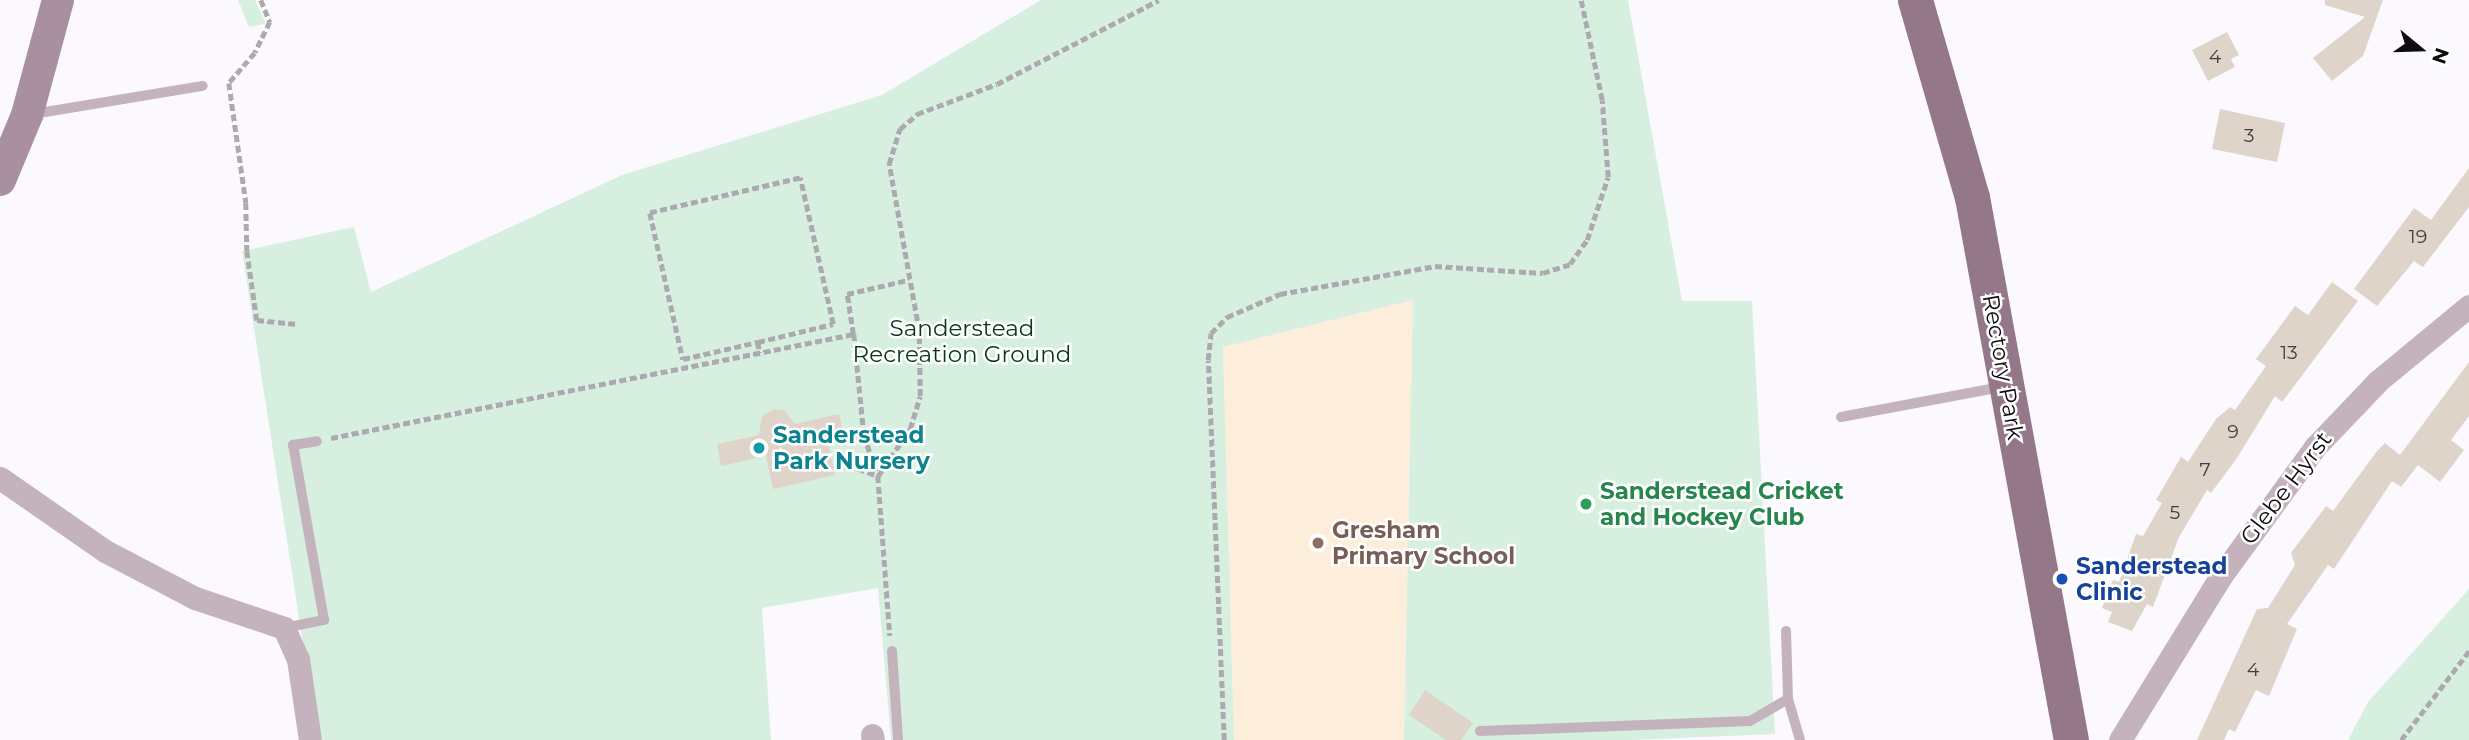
<!DOCTYPE html>
<style>
body{margin:0}
#map{position:relative;width:2469px;height:740px;overflow:hidden;background:#fbf9fe;font-family:Montserrat,sans-serif}
div>[style]{position:absolute}
.education>*{inset:0;background:#fceeda}
.green>*{inset:0;background:#d6efde}
.building>*{inset:0;background:#ded4ca}
.path>*{height:4.5px;margin-top:-2.25px;transform-origin:0;background:repeating-linear-gradient(90deg,#acaaaf 0 7px,transparent 0 10.5px)}
.lane>*{height:10px;margin:-5px;padding:0 5px;transform-origin:5px;border-radius:5px;background:#c4b3bd}
.street>*{height:23px;margin:-11.5px;padding:0 11.5px;transform-origin:11.5px;border-radius:11.5px;background:#c4b3bd}
.secondary>*{height:32px;margin:-16px;padding:0 16px;transform-origin:16px;border-radius:16px;background:#a990a0}
.primary>*{height:35px;margin:-17.5px;padding:0 17.5px;transform-origin:17.5px;border-radius:17.5px;background:#95778a}
.dots>*{width:19px;height:19px;translate:-50% -50%;box-sizing:border-box;border:4px solid #fff;border-radius:50%}
span{translate:-50% -50%;white-space:nowrap;text-align:center;line-height:1.15;-webkit-text-stroke:5px #fff;paint-order:stroke}
.number-label{font-size:19px;color:#423e3e}
.number-label span{-webkit-text-stroke-width:0}
.park-label{font-size:23px;color:#07381e}
.street-label{font-size:23px;color:#0e0c10}
.culture-label{font-size:23px;color:#0d838f;font-weight:700}
.left{translate:0 -50%;text-align:left}
.leisure-label{font-size:23px;color:#27864d;font-weight:700}
.education-label{font-size:23px;color:#785e54;font-weight:700}
.transit-label{font-size:23px;color:#164399;font-weight:700}
.north{position:absolute;left:2385px;top:14px;width:70px;height:70px;-webkit-text-stroke:5px #fff;paint-order:stroke;rotate:109deg;font-size:19px;font-weight:700;line-height:28px;text-align:center;color:#0e0c10}
.north::after{content:'';display:block;margin:auto;width:24px;height:32px;background:#0e0c10;clip-path:polygon(50% 0,100% 100%,50% 72%,0 100%)}
</style>
<div id="map">
<div class="education">
<i style="clip-path:polygon(1413px 300px,1404px 740px,1234px 740px,1223px 347px)"></i>
</div>
<div class="green">
<i style="clip-path:polygon(238px 0,255px 0,266px 24px,249px 27px)"></i>
<i style="clip-path:polygon(1041px 0,1628px 0,1682px 301px,1752px 301px,1775px 734px,1630px 740px,1404px 740px,1413px 300px,1223px 347px,1234px 740px,891px 740px,878px 588px,762px 608px,771px 740px,318px 740px,242px 251px,354px 227px,371px 292px,622px 175px,882px 95px)"></i>
<i style="clip-path:polygon(2469px 589px,2469px 740px,2348px 740px,2368px 702px)"></i>
</div>
<div class="building">
<i style="clip-path:polygon(2325px 0,2383px 0,2363px 56px,2332px 81px,2313px 58px,2365px 17px,2325px 5px)"></i>
<i style="clip-path:polygon(2227px 32px,2239px 55px,2231px 59px,2235px 67px,2208px 81px,2192px 50px)"></i>
<i style="clip-path:polygon(2220px 109px,2285px 123px,2277px 162px,2212px 149px)"></i>
<i style="clip-path:polygon(2469px 168px,2469px 207px,2423px 267px,2414px 261px,2377px 306px,2354px 289px,2414px 208px,2431px 220px)"></i>
<i style="clip-path:polygon(2332px 282px,2358px 301px,2282px 402px,2275px 396px,2237px 458px,2211px 493px,2207px 490px,2179px 537px,2153px 607px,2147px 604px,2132px 631px,2108px 622px,2112px 612px,2102px 608px,2113px 580px,2119px 582px,2136px 534px,2143px 536px,2162px 503px,2156px 500px,2181px 457px,2188px 462px,2216px 419px,2230px 407px,2235px 410px,2266px 366px,2256px 359px,2295px 306px,2308px 315px)"></i>
<i style="clip-path:polygon(2469px 362px,2469px 416px,2451px 440px,2464px 450px,2440px 482px,2418px 465px,2401px 487px,2392px 481px,2334px 569px,2328px 565px,2287px 624px,2297px 629px,2269px 696px,2256px 690px,2235px 732px,2229px 729px,2224px 740px,2197px 740px,2257px 609px,2268px 608px,2295px 565px,2291px 553px,2326px 506px,2333px 511px,2377px 451px,2385px 443px,2400px 455px)"></i>
<i style="clip-path:polygon(774px 409px,784px 410px,795px 424px,839px 414px,845px 438px,828px 442px,835px 475px,773px 489px,766px 456px,721px 466px,717px 444px,759px 435px,762px 416px)"></i>
<i style="clip-path:polygon(1425px 690px,1473px 723px,1461px 740px,1446px 740px,1409px 715px)"></i>
</div>
<div class="path">
<i style="left:261px;top:0;width:24px;rotate:68deg"></i>
<i style="left:270px;top:22px;width:34px;rotate:116deg"></i>
<i style="left:255px;top:53px;width:40px;rotate:131deg"></i>
<i style="left:229px;top:83px;width:121px;rotate:81.9deg"></i>
<i style="left:246px;top:203px;width:48px;rotate:88.8deg"></i>
<i style="left:247px;top:251px;width:70px;rotate:81.8deg"></i>
<i style="left:257px;top:320px;width:40px;rotate:5.7deg"></i>
<i style="left:853px;top:334px;width:40px;rotate:-98.5deg"></i>
<i style="left:847px;top:294px;width:63px;rotate:-12.9deg"></i>
<i style="left:758px;top:342px;width:77px;rotate:-13.5deg"></i>
<i style="left:833px;top:324px;width:150px;rotate:-102.7deg"></i>
<i style="left:800px;top:178px;width:154px;rotate:166.9deg"></i>
<i style="left:650px;top:213px;width:150px;rotate:77.3deg"></i>
<i style="left:683px;top:359px;width:77px;rotate:-12.8deg"></i>
<i style="left:758px;top:342px;width:11px;rotate:80deg"></i>
<i style="left:331px;top:438px;width:533px;rotate:-11.25deg"></i>
<i style="left:854px;top:334px;width:101px;rotate:84.3deg"></i>
<i style="left:864px;top:435px;width:43px;rotate:71.1deg"></i>
<i style="left:848px;top:465px;width:32px;rotate:20deg"></i>
<i style="left:878px;top:476px;width:160px;rotate:85.7deg"></i>
<i style="left:878px;top:476px;width:57px;rotate:-55.8deg"></i>
<i style="left:910px;top:429px;width:34px;rotate:-73deg"></i>
<i style="left:920px;top:396px;width:65px;rotate:-90.9deg"></i>
<i style="left:919px;top:331px;width:170px;rotate:-100.2deg"></i>
<i style="left:889px;top:164px;width:37px;rotate:-73deg"></i>
<i style="left:900px;top:129px;width:23px;rotate:-41deg"></i>
<i style="left:917px;top:114px;width:85px;rotate:-20.6deg"></i>
<i style="left:997px;top:84px;width:182px;rotate:-27.4deg"></i>
<i style="left:1224px;top:740px;width:380px;rotate:-92.4deg"></i>
<i style="left:1208px;top:360px;width:27px;rotate:-84deg"></i>
<i style="left:1211px;top:333px;width:23px;rotate:-45deg"></i>
<i style="left:1227px;top:317px;width:58px;rotate:-23.5deg"></i>
<i style="left:1280px;top:294px;width:158px;rotate:-10.2deg"></i>
<i style="left:1435px;top:266px;width:108px;rotate:3.7deg"></i>
<i style="left:1543px;top:273px;width:28px;rotate:-18deg"></i>
<i style="left:1570px;top:264px;width:29px;rotate:-55deg"></i>
<i style="left:1587px;top:240px;width:66px;rotate:-71.6deg"></i>
<i style="left:1608px;top:177px;width:77px;rotate:-94.5deg"></i>
<i style="left:1602px;top:100px;width:102px;rotate:-101.9deg"></i>
<i style="left:2401px;top:740px;width:112px;rotate:-52.6deg"></i>
</div>
<div class="lane">
<i style="left:33px;top:114px;width:172px;rotate:-9.4deg"></i>
<i style="left:1841px;top:417px;width:163px;rotate:-10.6deg"></i>
<i style="left:284px;top:628px;width:41px;rotate:-11.3deg"></i>
<i style="left:324px;top:620px;width:178px;rotate:-100deg"></i>
<i style="left:293px;top:445px;width:24px;rotate:-9deg"></i>
<i style="left:1786px;top:631px;width:68px;rotate:88.3deg"></i>
<i style="left:1788px;top:699px;width:43px;rotate:73.7deg"></i>
<i style="left:892px;top:651px;width:89px;rotate:86.1deg"></i>
<i style="left:1480px;top:731px;width:270px;rotate:-2.1deg"></i>
<i style="left:1750px;top:721px;width:44px;rotate:-30.1deg"></i>
</div>
<div class="street">
<i style="left:0;top:478px;width:128px;rotate:34.8deg"></i>
<i style="left:105px;top:551px;width:102px;rotate:27.6deg"></i>
<i style="left:195px;top:598px;width:94px;rotate:18.6deg"></i>
<i style="left:284px;top:628px;width:34px;rotate:66deg"></i>
<i style="left:298px;top:659px;width:82px;rotate:81.6deg"></i>
<i style="left:872px;top:735px;width:5px;rotate:79deg"></i>
<i style="left:2120px;top:740px;width:193px;rotate:-58.4deg"></i>
<i style="left:2221px;top:576px;width:160px;rotate:-53.9deg"></i>
<i style="left:2315px;top:447px;width:91px;rotate:-46.3deg"></i>
<i style="left:2378px;top:381px;width:118px;rotate:-39.5deg"></i>
</div>
<div class="secondary">
<i style="left:0;top:180px;width:70px;rotate:-67.4deg"></i>
<i style="left:27px;top:115px;width:119px;rotate:-74.9deg"></i>
</div>
<div class="primary">
<i style="left:1915px;top:0;width:205px;rotate:73.9deg"></i>
<i style="left:1972px;top:197px;width:552px;rotate:79.67deg"></i>
</div>
<div class="dots">
<i style="left:759px;top:448px;background:#0f9aa8"></i>
<i style="left:1586px;top:504px;background:#2e9e5b"></i>
<i style="left:1318px;top:543px;background:#8d6e63"></i>
<i style="left:2062px;top:579px;background:#1a4fb4"></i>
</div>
<div class="number-label">
<span style="left:2215px;top:57px">4</span>
<span style="left:2249px;top:136px">3</span>
<span style="left:2418px;top:237px">19</span>
<span style="left:2289px;top:353px">13</span>
<span style="left:2233px;top:432px">9</span>
<span style="left:2205px;top:470px">7</span>
<span style="left:2175px;top:513px">5</span>
<span style="left:2253px;top:670px">4</span>
</div>
<div class="park-label">
<span style="left:962px;top:341px">Sanderstead<br>Recreation Ground</span>
</div>
<div class="street-label">
<span style="left:2003px;top:367px;rotate:80deg">Rectory Park</span>
<span style="left:2286px;top:488px;rotate:-53deg">Glebe Hyrst</span>
</div>
<div class="culture-label">
<span class="left" style="left:773px;top:448px">Sanderstead<br>Park Nursery</span>
</div>
<div class="leisure-label">
<span class="left" style="left:1600px;top:504px">Sanderstead Cricket<br>and Hockey Club</span>
</div>
<div class="education-label">
<span class="left" style="left:1332px;top:543px">Gresham<br>Primary School</span>
</div>
<div class="transit-label">
<span class="left" style="left:2076px;top:579px">Sanderstead<br>Clinic</span>
</div>
<div class="north">N</div>
</div>
